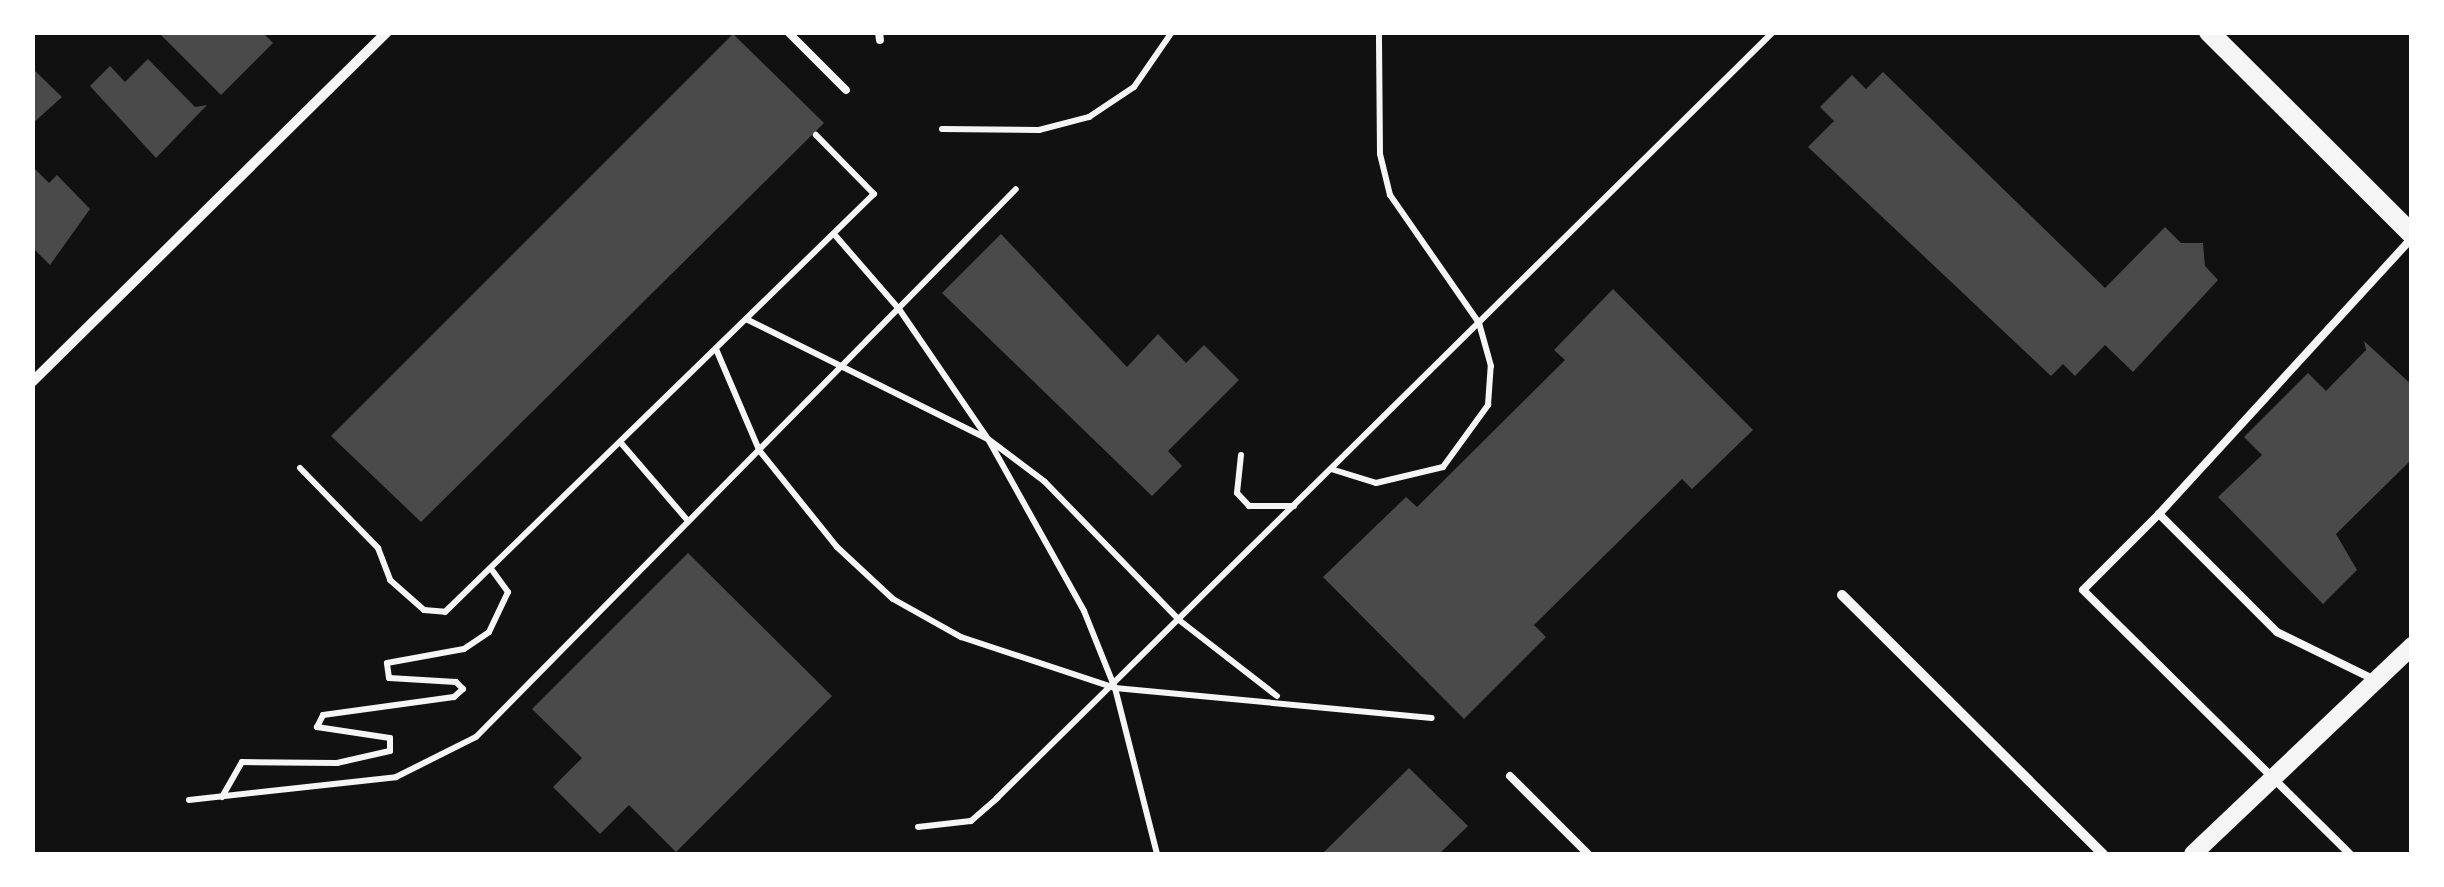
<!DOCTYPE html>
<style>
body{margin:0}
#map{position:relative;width:2444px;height:887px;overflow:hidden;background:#111;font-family:"Roboto Condensed",sans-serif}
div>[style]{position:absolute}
.building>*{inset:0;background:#4a4a4a}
.path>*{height:6px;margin:-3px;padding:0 3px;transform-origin:3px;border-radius:3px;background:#f5f5f5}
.service>*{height:8px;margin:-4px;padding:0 4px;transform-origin:4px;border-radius:4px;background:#f5f5f5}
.minor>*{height:10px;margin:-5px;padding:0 5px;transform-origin:5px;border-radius:5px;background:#f5f5f5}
.tertiary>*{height:18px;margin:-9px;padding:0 9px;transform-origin:9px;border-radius:9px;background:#f5f5f5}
.secondary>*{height:20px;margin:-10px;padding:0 10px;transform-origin:10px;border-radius:10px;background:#f5f5f5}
span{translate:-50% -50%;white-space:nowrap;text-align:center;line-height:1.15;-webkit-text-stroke:10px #fff;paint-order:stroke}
.frame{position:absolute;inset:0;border:35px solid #fff;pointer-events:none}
</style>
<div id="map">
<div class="building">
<i style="clip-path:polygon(158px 32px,262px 32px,273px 43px,221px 95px)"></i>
<i style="clip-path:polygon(733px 34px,824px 123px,421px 522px,331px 436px)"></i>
<i style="clip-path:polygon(148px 59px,195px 107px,207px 105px,156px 158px,90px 86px,110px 66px,125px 82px)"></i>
<i style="clip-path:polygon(32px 68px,62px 97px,32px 124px)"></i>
<i style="clip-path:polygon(1883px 72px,2105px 288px,2165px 227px,2181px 243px,2203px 243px,2205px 266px,2218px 280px,2133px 372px,2105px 345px,2075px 376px,2063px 364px,2051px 376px,1808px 147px,1834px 121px,1820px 107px,1852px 75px,1866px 89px)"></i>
<i style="clip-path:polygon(32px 166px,49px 183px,57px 175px,90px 209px,50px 265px,32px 247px)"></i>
<i style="clip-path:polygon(1001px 234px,1127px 367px,1158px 334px,1186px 363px,1204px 345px,1239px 380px,1168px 451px,1182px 466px,1152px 496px,942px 293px)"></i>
<i style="clip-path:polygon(1613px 289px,1753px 430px,1692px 489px,1682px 479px,1534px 625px,1546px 637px,1464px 719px,1323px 577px,1406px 497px,1417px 507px,1565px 360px,1554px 350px)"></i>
<i style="clip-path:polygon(2364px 341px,2412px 385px,2412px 459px,2336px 534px,2357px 570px,2323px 604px,2218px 497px,2262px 455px,2244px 437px,2308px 373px,2326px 391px,2366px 350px)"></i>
<i style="clip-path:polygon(688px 553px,832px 696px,676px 852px,629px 805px,600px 834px,553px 787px,582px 758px,532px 709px)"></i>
<i style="clip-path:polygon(1409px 768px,1468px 826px,1439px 854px,1322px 854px)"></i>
</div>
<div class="path">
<i style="left:942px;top:129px;width:97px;rotate:0.6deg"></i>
<i style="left:1039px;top:130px;width:52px;rotate:-14.6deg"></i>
<i style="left:1089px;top:117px;width:54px;rotate:-33.7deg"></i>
<i style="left:1134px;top:87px;width:67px;rotate:-55.4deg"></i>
<i style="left:834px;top:234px;width:99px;rotate:49.1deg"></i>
<i style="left:899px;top:309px;width:158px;rotate:55.6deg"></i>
<i style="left:988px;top:439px;width:197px;rotate:60.8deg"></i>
<i style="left:1084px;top:611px;width:83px;rotate:68.1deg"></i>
<i style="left:1115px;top:688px;width:171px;rotate:75.8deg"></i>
<i style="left:746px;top:319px;width:270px;rotate:26.4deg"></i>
<i style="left:988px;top:439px;width:71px;rotate:37deg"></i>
<i style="left:1045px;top:482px;width:192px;rotate:45.8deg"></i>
<i style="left:1179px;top:620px;width:124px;rotate:37.8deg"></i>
<i style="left:716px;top:349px;width:110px;rotate:66.9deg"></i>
<i style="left:759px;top:450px;width:124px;rotate:51.2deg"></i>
<i style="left:837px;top:547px;width:76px;rotate:42.9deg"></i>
<i style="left:893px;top:599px;width:78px;rotate:29.2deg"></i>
<i style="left:961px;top:637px;width:162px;rotate:18.3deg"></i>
<i style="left:1115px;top:688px;width:318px;rotate:5.4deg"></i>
<i style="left:621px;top:443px;width:103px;rotate:49.3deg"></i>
<i style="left:1241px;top:455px;width:38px;rotate:96deg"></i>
<i style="left:1237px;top:493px;width:18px;rotate:47deg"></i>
<i style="left:1249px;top:506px;width:45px"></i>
<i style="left:300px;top:468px;width:112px;rotate:45.7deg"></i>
<i style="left:378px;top:548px;width:34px;rotate:69deg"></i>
<i style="left:390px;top:580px;width:45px;rotate:41.4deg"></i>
<i style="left:424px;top:610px;width:21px;rotate:5deg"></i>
<i style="left:445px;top:612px;width:599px;rotate:-44.26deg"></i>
<i style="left:874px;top:194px;width:83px;rotate:-134.5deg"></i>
<i style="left:1331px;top:469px;width:47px;rotate:17.3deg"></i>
<i style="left:1376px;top:483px;width:69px;rotate:-13.4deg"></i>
<i style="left:1443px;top:467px;width:77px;rotate:-54deg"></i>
<i style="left:1488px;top:405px;width:39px;rotate:-86deg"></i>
<i style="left:1491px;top:366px;width:45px;rotate:-105.6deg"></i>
<i style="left:1479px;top:323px;width:156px;rotate:-124.8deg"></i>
<i style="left:1390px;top:195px;width:42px;rotate:-103.7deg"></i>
<i style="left:1380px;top:154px;width:122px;rotate:-90.5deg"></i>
<i style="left:222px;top:797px;width:40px;rotate:-60.3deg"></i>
<i style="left:242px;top:762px;width:95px;rotate:0.6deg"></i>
<i style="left:337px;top:763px;width:54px;rotate:-12.8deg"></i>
<i style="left:390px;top:751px;width:13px;rotate:-90deg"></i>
<i style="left:390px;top:738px;width:74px;rotate:-171.4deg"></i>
<i style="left:317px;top:727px;width:13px;rotate:-63deg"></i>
<i style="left:323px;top:715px;width:132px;rotate:-7.8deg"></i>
<i style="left:454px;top:697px;width:12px;rotate:-42deg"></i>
<i style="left:463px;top:689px;width:10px;rotate:-135deg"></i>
<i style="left:456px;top:682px;width:67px;rotate:-176.6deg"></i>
<i style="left:389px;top:678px;width:15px;rotate:-98deg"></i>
<i style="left:387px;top:663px;width:78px;rotate:-10.3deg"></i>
<i style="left:464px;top:649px;width:30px;rotate:-34deg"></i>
<i style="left:489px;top:632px;width:44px;rotate:-64.6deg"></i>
<i style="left:508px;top:592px;width:26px;rotate:-126deg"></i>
<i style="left:189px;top:800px;width:208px;rotate:-6.3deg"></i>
<i style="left:396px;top:777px;width:89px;rotate:-26.6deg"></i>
<i style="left:476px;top:737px;width:769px;rotate:-45.42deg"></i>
<i style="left:918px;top:827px;width:53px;rotate:-6.5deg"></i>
<i style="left:971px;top:821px;width:35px;rotate:-41deg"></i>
<i style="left:997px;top:798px;width:1090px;rotate:-44.63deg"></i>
</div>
<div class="service">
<i style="left:788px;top:32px;width:82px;rotate:45deg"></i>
<i style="left:879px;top:32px;width:8px;rotate:83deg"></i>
<i style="left:2159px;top:514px;width:107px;rotate:135deg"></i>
<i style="left:2083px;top:590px;width:375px;rotate:44.7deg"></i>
<i style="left:2375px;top:680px;width:109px;rotate:-153.9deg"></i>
<i style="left:2277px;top:632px;width:167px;rotate:-135deg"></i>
<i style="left:2159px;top:514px;width:374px;rotate:-47.5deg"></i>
<i style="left:1510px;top:776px;width:110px;rotate:45deg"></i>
</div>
<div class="minor">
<i style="left:32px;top:382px;width:499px;rotate:-44.6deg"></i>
<i style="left:1842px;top:595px;width:368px;rotate:44.8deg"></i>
</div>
<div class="tertiary">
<i style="left:2193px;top:854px;width:302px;rotate:-43.5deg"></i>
</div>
<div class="secondary">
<i style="left:2209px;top:32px;width:286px;rotate:44.9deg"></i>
</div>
<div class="frame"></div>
</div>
